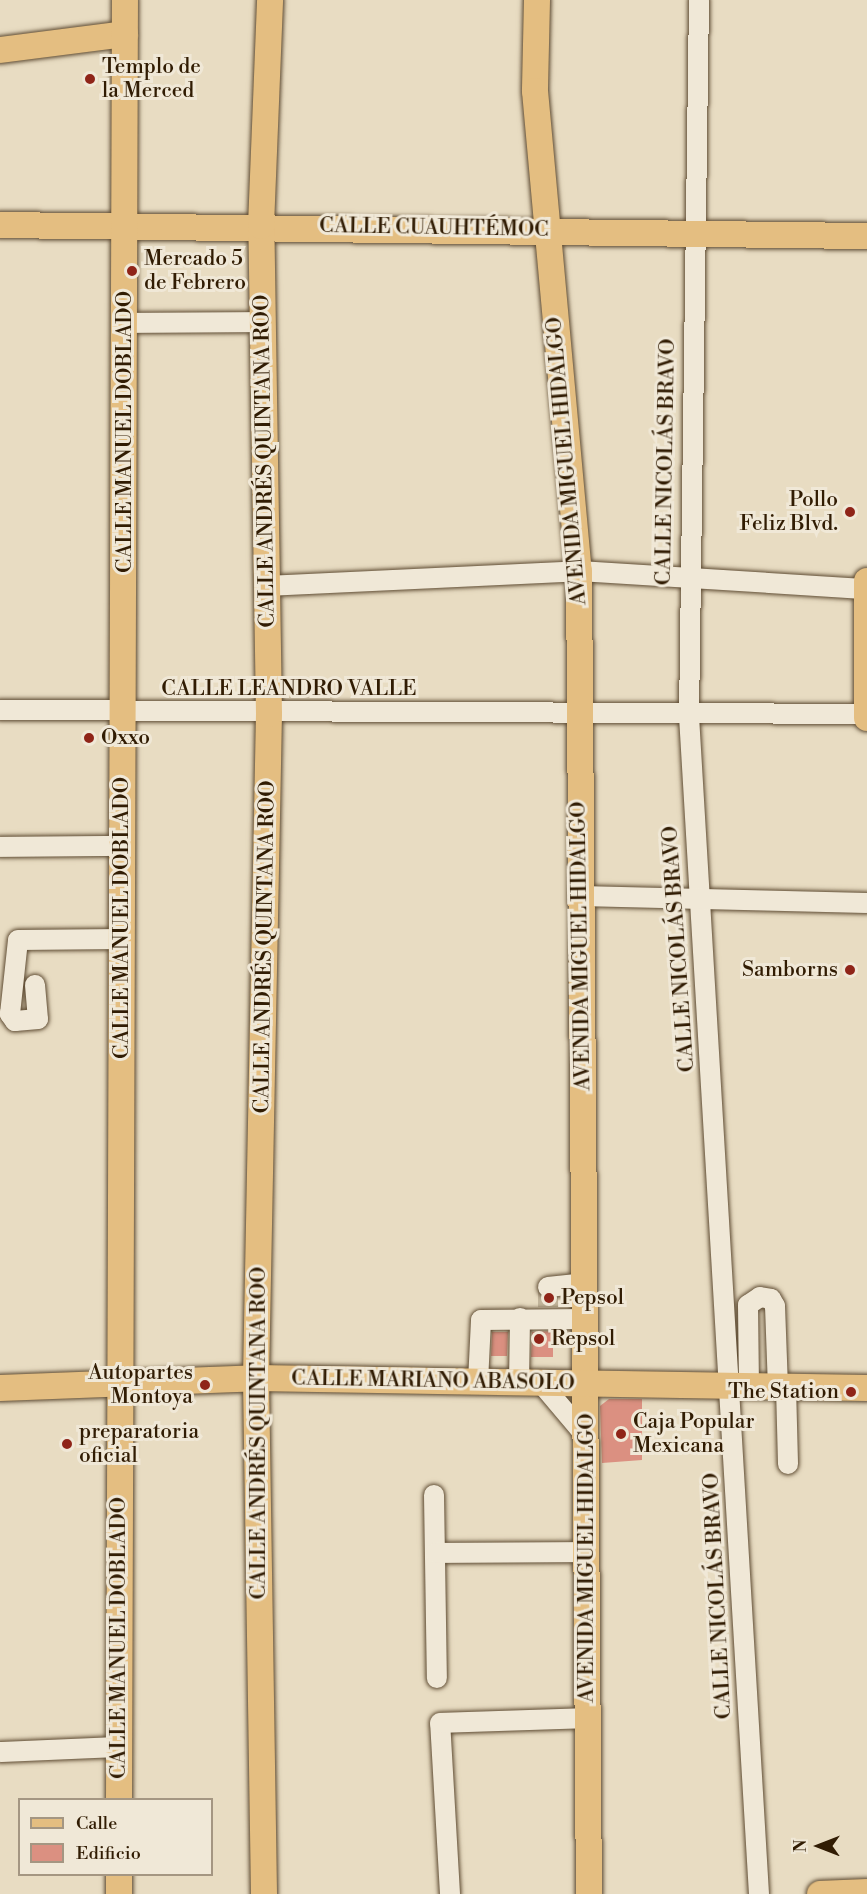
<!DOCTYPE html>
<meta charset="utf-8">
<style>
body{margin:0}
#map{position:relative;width:867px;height:1894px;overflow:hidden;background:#e8dcc2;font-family:"Libre Bodoni",serif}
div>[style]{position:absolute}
.building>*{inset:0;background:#db9081}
.minor-tunnel>*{height:20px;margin-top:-10px;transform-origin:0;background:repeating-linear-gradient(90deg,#c3b69c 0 20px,transparent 0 30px)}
.roads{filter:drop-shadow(0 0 2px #5f4c33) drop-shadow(0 0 2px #5f4c33)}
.minor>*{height:20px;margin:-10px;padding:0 10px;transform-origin:10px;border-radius:10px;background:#f0e8d7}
.major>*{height:26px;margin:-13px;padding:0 13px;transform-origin:13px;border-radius:13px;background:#e4be81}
.dots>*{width:16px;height:16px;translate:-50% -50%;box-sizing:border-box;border:3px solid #f0e8d7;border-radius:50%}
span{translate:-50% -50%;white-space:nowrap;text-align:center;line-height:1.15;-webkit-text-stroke:6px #f0e8d7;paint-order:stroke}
.poi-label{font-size:21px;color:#311c03}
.left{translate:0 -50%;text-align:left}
.right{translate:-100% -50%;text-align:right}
.street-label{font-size:21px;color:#311c03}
.legend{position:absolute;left:18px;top:1798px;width:195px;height:78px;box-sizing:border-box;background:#f0e8d7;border:2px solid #a49682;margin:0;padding:8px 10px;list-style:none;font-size:18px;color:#311c03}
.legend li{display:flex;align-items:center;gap:12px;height:30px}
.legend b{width:30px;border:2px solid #a49682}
.north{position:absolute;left:789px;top:1816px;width:60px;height:60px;-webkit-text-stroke:4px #f0e8d7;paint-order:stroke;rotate:270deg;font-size:16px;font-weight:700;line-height:24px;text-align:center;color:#311c03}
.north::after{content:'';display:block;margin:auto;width:21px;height:27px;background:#311c03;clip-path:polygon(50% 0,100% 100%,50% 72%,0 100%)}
</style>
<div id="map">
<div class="building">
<i style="clip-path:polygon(553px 1331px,553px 1357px,531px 1357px,532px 1332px)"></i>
<i style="clip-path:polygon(492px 1332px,508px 1332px,507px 1356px,491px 1356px)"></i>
<i style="clip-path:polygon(609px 1399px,642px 1399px,642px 1460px,602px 1463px,600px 1406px)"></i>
</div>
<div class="minor-tunnel">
<i style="left:548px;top:1287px;width:22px;rotate:90deg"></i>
</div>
<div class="roads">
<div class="minor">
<i style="left:699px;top:0;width:716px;rotate:90.8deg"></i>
<i style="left:689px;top:716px;width:1180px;rotate:86.6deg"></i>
<i style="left:125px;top:323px;width:138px;rotate:-0.4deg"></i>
<i style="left:266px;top:586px;width:313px;rotate:-2.7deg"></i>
<i style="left:579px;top:571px;width:289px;rotate:3.6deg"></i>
<i style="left:0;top:710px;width:867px;rotate:0.26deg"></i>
<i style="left:0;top:847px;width:122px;rotate:-0.5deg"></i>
<i style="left:580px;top:896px;width:287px;rotate:1.4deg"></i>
<i style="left:35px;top:985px;width:34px;rotate:85deg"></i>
<i style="left:38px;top:1019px;width:23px;rotate:175deg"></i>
<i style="left:15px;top:1021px;width:9px;rotate:-126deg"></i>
<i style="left:10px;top:1014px;width:74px;rotate:-83.8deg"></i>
<i style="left:18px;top:940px;width:104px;rotate:-0.6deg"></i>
<i style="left:548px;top:1287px;width:36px;rotate:-6deg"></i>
<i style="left:478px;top:1382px;width:62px;rotate:-87.2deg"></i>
<i style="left:481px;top:1320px;width:104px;rotate:-0.6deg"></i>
<i style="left:519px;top:1383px;width:65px;rotate:-89.1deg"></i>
<i style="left:541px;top:1383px;width:68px;rotate:49.8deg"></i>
<i style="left:749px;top:1387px;width:82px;rotate:-90.7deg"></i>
<i style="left:748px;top:1305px;width:14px;rotate:-34deg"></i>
<i style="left:760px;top:1297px;width:11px;rotate:10deg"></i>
<i style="left:771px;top:1299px;width:8px;rotate:60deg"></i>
<i style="left:775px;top:1306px;width:81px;rotate:87.9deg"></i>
<i style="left:786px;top:1387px;width:77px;rotate:88.5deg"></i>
<i style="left:434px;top:1495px;width:183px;rotate:89.1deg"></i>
<i style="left:436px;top:1553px;width:150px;rotate:-0.4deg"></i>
<i style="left:0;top:1752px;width:119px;rotate:-2.4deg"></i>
<i style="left:450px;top:1894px;width:171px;rotate:-93.3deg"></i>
<i style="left:440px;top:1723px;width:148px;rotate:-1.9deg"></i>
</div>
<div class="major">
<i style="left:537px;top:0;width:91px;rotate:91.3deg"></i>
<i style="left:535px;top:91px;width:482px;rotate:84.8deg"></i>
<i style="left:579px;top:571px;width:1323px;rotate:89.57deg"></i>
<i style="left:0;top:50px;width:126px;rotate:-7.3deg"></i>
<i style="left:0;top:225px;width:867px;rotate:0.73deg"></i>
<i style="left:867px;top:581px;width:137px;rotate:90deg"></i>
<i style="left:0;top:1388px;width:256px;rotate:-2.2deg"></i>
<i style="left:256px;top:1378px;width:611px;rotate:0.94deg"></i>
<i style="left:119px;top:1800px;width:1800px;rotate:-89.81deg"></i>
<i style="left:119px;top:1874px;width:20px;rotate:90deg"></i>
<i style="left:264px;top:1894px;width:516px;rotate:-90.89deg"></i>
<i style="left:256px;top:1378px;width:664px;rotate:-88.88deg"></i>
<i style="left:269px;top:714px;width:488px;rotate:-90.9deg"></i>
<i style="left:261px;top:226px;width:226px;rotate:-87.7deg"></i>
<i style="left:820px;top:1894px;width:47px;rotate:-2.4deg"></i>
</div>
</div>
<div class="dots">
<i style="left:90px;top:79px;background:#8f2418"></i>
<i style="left:132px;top:271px;background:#8f2418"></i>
<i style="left:850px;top:512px;background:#8f2418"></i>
<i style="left:89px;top:738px;background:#8f2418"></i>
<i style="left:850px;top:970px;background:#8f2418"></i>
<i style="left:549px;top:1298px;background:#8f2418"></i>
<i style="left:539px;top:1339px;background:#8f2418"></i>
<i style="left:205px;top:1385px;background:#8f2418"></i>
<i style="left:851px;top:1392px;background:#8f2418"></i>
<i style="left:621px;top:1434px;background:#8f2418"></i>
<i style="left:67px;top:1444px;background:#8f2418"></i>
</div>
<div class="poi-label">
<span class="left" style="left:102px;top:79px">Templo de<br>la Merced</span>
<span class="left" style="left:144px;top:271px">Mercado 5<br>de Febrero</span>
<span class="right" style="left:838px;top:512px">Pollo<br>Feliz Blvd.</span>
<span class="left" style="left:101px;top:738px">Oxxo</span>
<span class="right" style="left:838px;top:970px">Samborns</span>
<span class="left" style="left:561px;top:1298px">Pepsol</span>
<span class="left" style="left:551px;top:1339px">Repsol</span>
<span class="right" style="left:193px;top:1385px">Autopartes<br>Montoya</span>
<span class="right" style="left:839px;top:1392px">The Station</span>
<span class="left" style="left:633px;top:1434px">Caja Popular<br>Mexicana</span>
<span class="left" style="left:79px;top:1444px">preparatoria<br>oficial</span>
</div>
<div class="street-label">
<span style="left:434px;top:228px;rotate:1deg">CALLE CUAUHTÉMOC</span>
<span style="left:125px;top:432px;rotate:-90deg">CALLE MANUEL DOBLADO</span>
<span style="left:265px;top:461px;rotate:-91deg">CALLE ANDRÉS QUINTANA ROO</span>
<span style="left:567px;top:461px;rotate:-95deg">AVENIDA MIGUEL HIDALGO</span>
<span style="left:666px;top:462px;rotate:-89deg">CALLE NICOLÁS BRAVO</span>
<span style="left:289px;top:689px">CALLE LEANDRO VALLE</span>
<span style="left:122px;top:918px;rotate:-90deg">CALLE MANUEL DOBLADO</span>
<span style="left:581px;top:946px;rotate:-91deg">AVENIDA MIGUEL HIDALGO</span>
<span style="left:265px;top:947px;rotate:-89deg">CALLE ANDRÉS QUINTANA ROO</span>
<span style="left:679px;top:949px;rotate:-94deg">CALLE NICOLÁS BRAVO</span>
<span style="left:433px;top:1381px;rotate:1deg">CALLE MARIANO ABASOLO</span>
<span style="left:259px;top:1433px;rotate:-90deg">CALLE ANDRÉS QUINTANA ROO</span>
<span style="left:587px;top:1558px;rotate:-90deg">AVENIDA MIGUEL HIDALGO</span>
<span style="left:718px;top:1596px;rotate:-93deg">CALLE NICOLÁS BRAVO</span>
<span style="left:119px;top:1638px;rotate:-90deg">CALLE MANUEL DOBLADO</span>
</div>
<ul class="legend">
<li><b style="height:8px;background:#e4be81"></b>Calle</li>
<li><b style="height:16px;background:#db9081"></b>Edificio</li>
</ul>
<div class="north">N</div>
</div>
